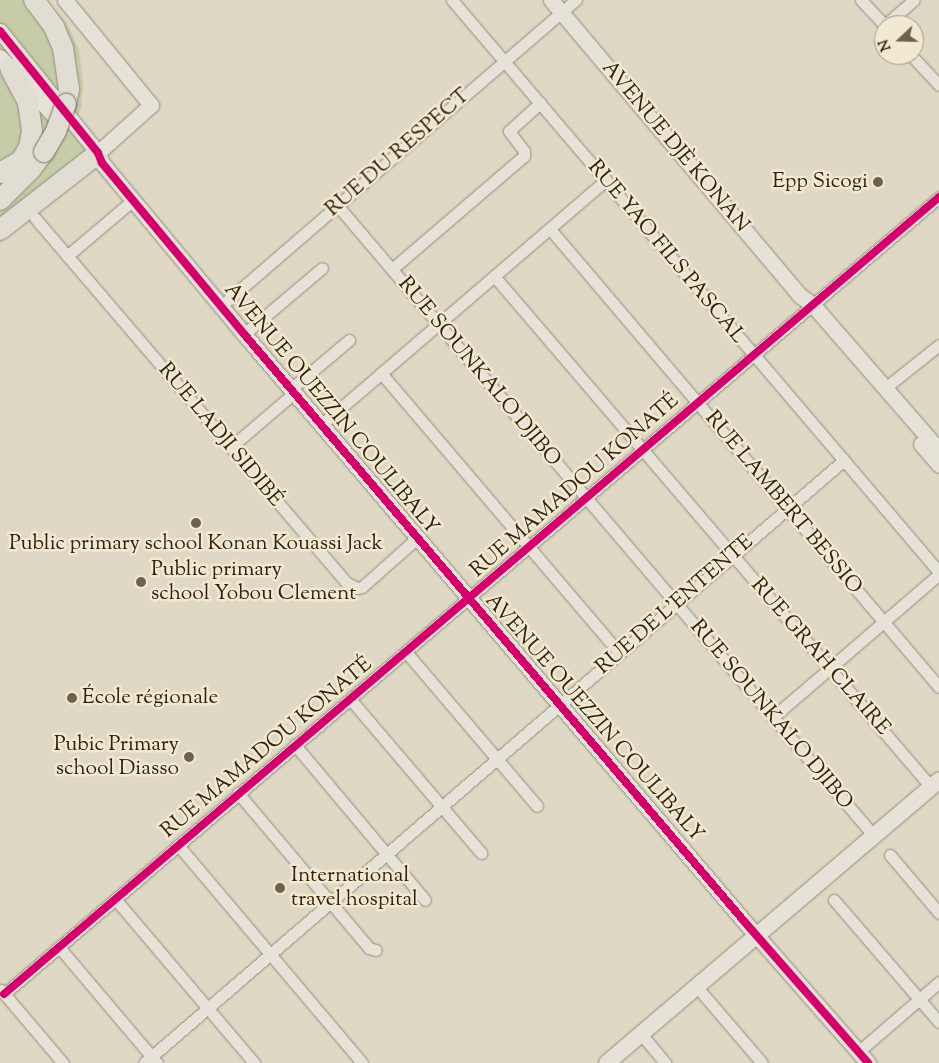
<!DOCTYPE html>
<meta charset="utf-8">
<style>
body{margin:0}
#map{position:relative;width:939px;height:1063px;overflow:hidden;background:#dfd8c4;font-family:"Sorts Mill Goudy",serif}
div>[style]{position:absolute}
.green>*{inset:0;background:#c6cca8}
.roads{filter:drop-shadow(0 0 1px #928c7d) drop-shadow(0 0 1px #928c7d)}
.minor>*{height:11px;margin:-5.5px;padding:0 5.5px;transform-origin:5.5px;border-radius:5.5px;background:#e6e2d8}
.tertiary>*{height:15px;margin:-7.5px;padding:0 7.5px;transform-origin:7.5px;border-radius:7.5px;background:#e6e2d8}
.secondary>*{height:16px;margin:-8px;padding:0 8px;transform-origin:8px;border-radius:8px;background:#e6e2d8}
.trunk>*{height:20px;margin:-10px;padding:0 10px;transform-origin:10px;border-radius:10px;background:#e2ddd2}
.bridges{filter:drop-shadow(0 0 1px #797265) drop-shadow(0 0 1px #797265)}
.trunk-bridge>*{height:20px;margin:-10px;padding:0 10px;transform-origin:10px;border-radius:10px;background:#e2ddd2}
.cycleway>*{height:8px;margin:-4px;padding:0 4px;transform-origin:4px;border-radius:4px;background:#d6006c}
.dots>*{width:14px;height:14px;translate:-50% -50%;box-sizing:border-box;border:2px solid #f1e9d2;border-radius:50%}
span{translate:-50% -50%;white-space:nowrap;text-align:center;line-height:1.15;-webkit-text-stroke:5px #f1e9d2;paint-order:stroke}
.street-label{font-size:21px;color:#332109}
.poi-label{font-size:21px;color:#332109}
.right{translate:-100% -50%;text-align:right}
.left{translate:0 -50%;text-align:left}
.north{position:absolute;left:874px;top:15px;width:50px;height:50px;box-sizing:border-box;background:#f1e9d2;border:1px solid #a59982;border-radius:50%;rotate:249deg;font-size:14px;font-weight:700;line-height:20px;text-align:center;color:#332109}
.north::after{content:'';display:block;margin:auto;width:18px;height:22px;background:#6f614a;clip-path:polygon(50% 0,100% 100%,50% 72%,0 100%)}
</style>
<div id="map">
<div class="green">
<i style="clip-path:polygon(0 0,45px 0,67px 23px,79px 50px,83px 81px,81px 109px,77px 117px,107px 154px,0 243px)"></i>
</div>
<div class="roads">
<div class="minor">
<i style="left:452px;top:0;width:751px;rotate:49.59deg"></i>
<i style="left:861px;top:0;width:34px;rotate:47deg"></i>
<i style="left:885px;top:25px;width:38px;rotate:-41deg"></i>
<i style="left:911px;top:55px;width:41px;rotate:47deg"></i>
<i style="left:337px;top:205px;width:829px;rotate:49.6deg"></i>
<i style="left:35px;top:218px;width:480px;rotate:49.5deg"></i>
<i style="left:347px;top:583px;width:11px;rotate:27deg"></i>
<i style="left:357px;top:588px;width:5px;rotate:-11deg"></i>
<i style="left:362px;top:587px;width:74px;rotate:-41.7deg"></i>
<i style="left:550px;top:229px;width:601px;rotate:49.66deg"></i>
<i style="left:67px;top:256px;width:87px;rotate:-40.3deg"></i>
<i style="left:392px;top:269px;width:174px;rotate:-40.6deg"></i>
<i style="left:524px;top:156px;width:5px;rotate:-90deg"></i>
<i style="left:524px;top:151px;width:25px;rotate:-127deg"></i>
<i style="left:509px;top:131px;width:42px;rotate:-42.1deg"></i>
<i style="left:494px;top:276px;width:672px;rotate:49.46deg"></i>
<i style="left:221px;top:306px;width:469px;rotate:-40.8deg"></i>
<i style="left:244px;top:334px;width:102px;rotate:-40.2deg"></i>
<i style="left:381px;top:373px;width:367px;rotate:49.6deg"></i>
<i style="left:885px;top:388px;width:69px;rotate:-38.5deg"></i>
<i style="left:291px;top:389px;width:76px;rotate:-40.2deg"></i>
<i style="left:321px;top:425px;width:376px;rotate:-40.7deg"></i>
<i style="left:232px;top:446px;width:82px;rotate:-40.5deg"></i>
<i style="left:406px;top:652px;width:202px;rotate:49.6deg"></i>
<i style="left:351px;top:700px;width:201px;rotate:49.6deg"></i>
<i style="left:773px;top:717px;width:219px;rotate:-40.7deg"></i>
<i style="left:295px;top:745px;width:202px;rotate:50deg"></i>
<i style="left:238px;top:793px;width:203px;rotate:49.8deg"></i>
<i style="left:369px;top:948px;width:7px;rotate:16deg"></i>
<i style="left:178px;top:845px;width:285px;rotate:49.8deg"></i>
<i style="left:890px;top:855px;width:76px;rotate:49.8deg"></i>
<i style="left:116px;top:900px;width:214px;rotate:49.7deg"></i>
<i style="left:834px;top:900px;width:161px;rotate:49.3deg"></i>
<i style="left:59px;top:947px;width:152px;rotate:49.8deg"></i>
<i style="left:696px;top:986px;width:101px;rotate:49.4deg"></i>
<i style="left:1px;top:990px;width:96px;rotate:49.7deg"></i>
<i style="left:4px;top:994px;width:1229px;rotate:-40.44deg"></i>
<i style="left:641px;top:1034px;width:38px;rotate:50deg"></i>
<i style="left:858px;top:1052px;width:107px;rotate:-40.8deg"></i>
<i style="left:144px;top:1063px;width:924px;rotate:-40.74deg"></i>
</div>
<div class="tertiary">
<i style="left:65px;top:0;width:136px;rotate:50.7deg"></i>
<i style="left:151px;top:105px;width:79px;rotate:138.1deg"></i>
<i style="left:551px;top:0;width:385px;rotate:49.9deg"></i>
<i style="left:799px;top:295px;width:16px;rotate:35deg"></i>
<i style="left:812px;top:304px;width:194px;rotate:49deg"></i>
<i style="left:0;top:31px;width:156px;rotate:51.2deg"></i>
<i style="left:98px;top:153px;width:11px;rotate:68deg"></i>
<i style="left:102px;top:163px;width:222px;rotate:50.3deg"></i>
<i style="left:244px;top:334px;width:770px;rotate:49.58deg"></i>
<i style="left:743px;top:920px;width:190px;rotate:48.8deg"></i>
<i style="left:0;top:57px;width:84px;rotate:47.4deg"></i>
<i style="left:921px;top:444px;width:28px;rotate:49deg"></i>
</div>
<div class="secondary">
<i style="left:607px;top:1063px;width:436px;rotate:-40.4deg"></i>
</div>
<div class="trunk">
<i style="left:34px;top:0;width:34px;rotate:53deg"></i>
<i style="left:54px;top:27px;width:23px;rotate:67deg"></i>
<i style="left:63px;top:48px;width:41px;rotate:81.7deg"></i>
<i style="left:69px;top:89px;width:15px;rotate:101deg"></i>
<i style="left:0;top:173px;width:24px;rotate:-30deg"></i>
<i style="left:21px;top:161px;width:16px;rotate:-60deg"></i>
<i style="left:29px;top:147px;width:16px;rotate:-79deg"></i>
<i style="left:32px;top:131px;width:29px;rotate:-98deg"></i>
<i style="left:28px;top:102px;width:38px;rotate:-118deg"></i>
<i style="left:0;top:200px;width:44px;rotate:-45deg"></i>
<i style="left:31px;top:169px;width:21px;rotate:-53deg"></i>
<i style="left:0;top:230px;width:117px;rotate:-38deg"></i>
</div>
</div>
<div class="bridges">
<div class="trunk-bridge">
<i style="left:44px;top:152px;width:24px;rotate:-60deg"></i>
<i style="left:56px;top:131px;width:29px;rotate:-70deg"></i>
</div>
</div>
<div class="cycleway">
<i style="left:0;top:31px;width:156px;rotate:51.2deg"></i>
<i style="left:98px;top:153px;width:11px;rotate:68deg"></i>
<i style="left:102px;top:163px;width:222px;rotate:50.3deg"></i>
<i style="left:244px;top:334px;width:770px;rotate:49.58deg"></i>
<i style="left:743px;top:920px;width:190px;rotate:48.8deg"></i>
<i style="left:4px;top:994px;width:1229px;rotate:-40.44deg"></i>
</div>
<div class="dots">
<i style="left:878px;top:182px;background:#6f614a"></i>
<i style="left:196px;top:523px;background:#6f614a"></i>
<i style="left:141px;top:582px;background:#6f614a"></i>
<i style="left:72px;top:698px;background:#6f614a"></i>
<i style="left:189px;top:757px;background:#6f614a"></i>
<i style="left:280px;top:888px;background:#6f614a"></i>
</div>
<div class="street-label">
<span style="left:675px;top:147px;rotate:50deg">AVENUE DJÈ KONAN</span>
<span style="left:398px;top:153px;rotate:-41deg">RUE DU RESPECT</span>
<span style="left:666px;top:252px;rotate:50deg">RUE YAO FILS PASCAL</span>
<span style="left:479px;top:372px;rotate:50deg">RUE SOUNKALO DJIBO</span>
<span style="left:331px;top:409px;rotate:50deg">AVENUE OUEZZIN COULIBALY</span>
<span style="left:220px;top:435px;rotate:50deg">RUE LADJI SIDIBÉ</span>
<span style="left:575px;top:486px;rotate:-41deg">RUE MAMADOU KONATÉ</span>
<span style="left:783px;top:503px;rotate:50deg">RUE LAMBERT BESSIO</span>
<span style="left:675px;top:605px;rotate:-41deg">RUE DE L'ENTENTE</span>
<span style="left:820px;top:657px;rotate:49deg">RUE GRAH CLAIRE</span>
<span style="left:771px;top:715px;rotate:50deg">RUE SOUNKALO DJIBO</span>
<span style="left:594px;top:718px;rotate:49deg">AVENUE OUEZZIN COULIBALY</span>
<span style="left:267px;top:748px;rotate:-40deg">RUE MAMADOU KONATÉ</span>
</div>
<div class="poi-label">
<span class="right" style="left:868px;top:182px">Epp Sicogi</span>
<span style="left:196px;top:544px">Public primary school Konan Kouassi Jack</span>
<span class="left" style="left:151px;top:582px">Public primary<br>school Yobou Clement</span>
<span class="left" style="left:82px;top:698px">École régionale</span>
<span class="right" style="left:179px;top:757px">Pubic Primary<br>school Diasso</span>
<span class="left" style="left:291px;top:888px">International<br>travel hospital</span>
</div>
<div class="north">N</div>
</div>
